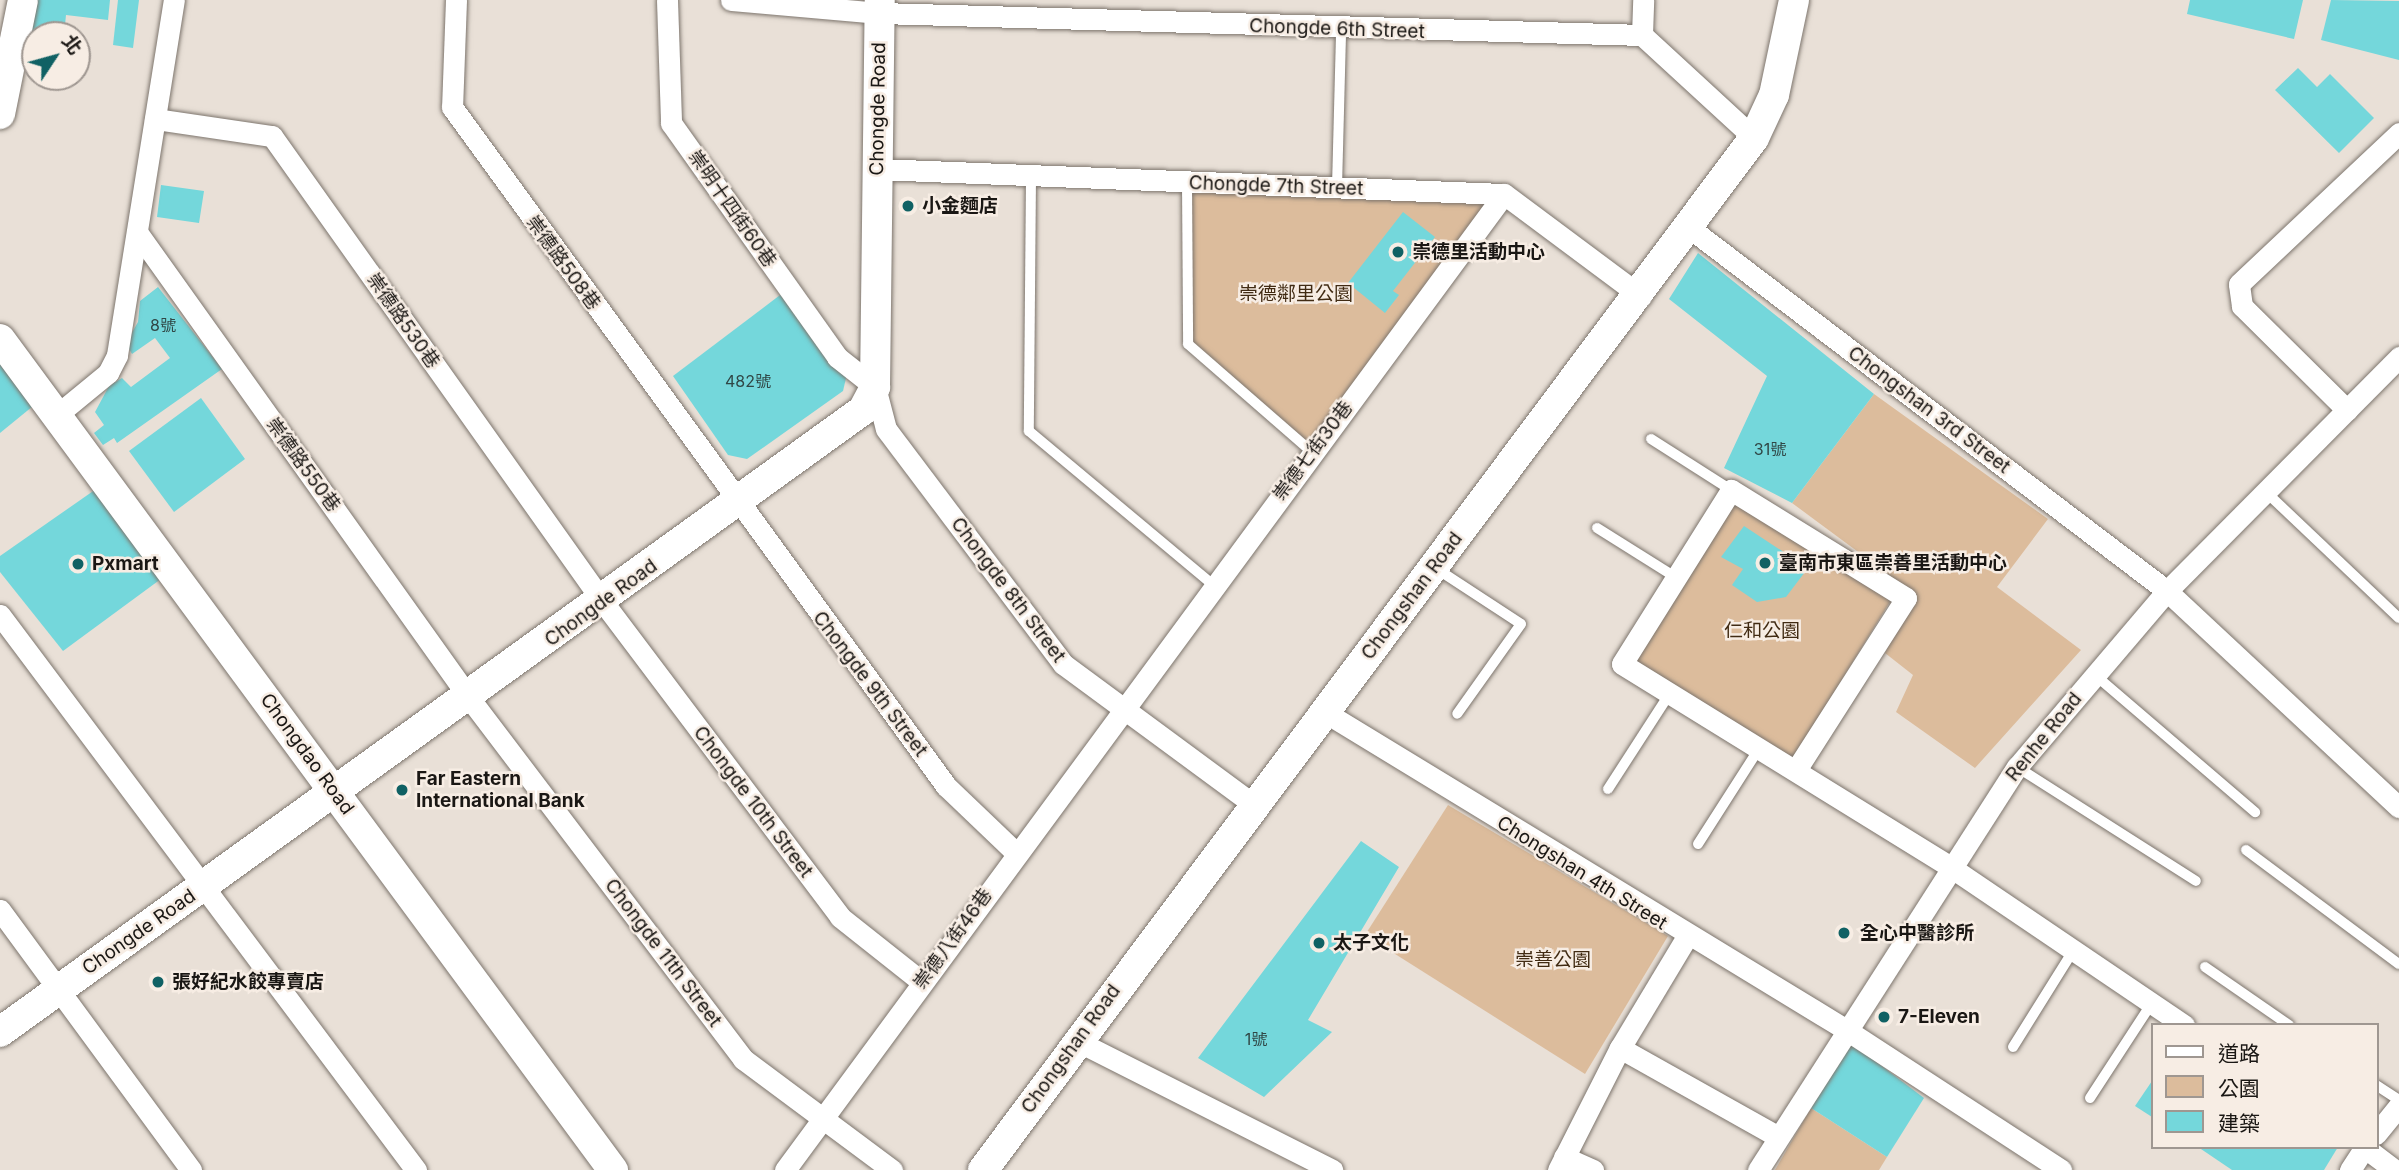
<!DOCTYPE html>
<meta charset="utf-8">
<style>
body{margin:0}
#map{position:relative;width:2399px;height:1170px;overflow:hidden;background:#e9e0d7;font-family:Inter,"Noto Sans TC",sans-serif}
div>[style]{position:absolute}
.green>*{inset:0;background:#dcbc9c}
.building>*{inset:0;background:#74d7db}
.roads{filter:drop-shadow(0 0 2px #7d756d) drop-shadow(0 0 2px #7d756d)}
.lane>*{height:10px;margin:-5px;padding:0 5px;transform-origin:5px;border-radius:5px;background:#fff}
.street>*{height:21px;margin:-10.5px;padding:0 10.5px;transform-origin:10.5px;border-radius:10.5px;background:#fff}
.secondary>*{height:30px;margin:-15px;padding:0 15px;transform-origin:15px;border-radius:15px;background:#fff}
.dots>*{width:19px;height:19px;translate:-50% -50%;box-sizing:border-box;border:4px solid #f7ede4;border-radius:50%}
span{translate:-50% -50%;white-space:nowrap;text-align:center;line-height:1.15;-webkit-text-stroke:5px #f7ede4;paint-order:stroke}
.number-label{font-size:16px;color:#304746}
.number-label span{-webkit-text-stroke-width:0}
.street-label{font-size:19px;color:#1a1714}
.poi-label{font-size:19px;color:#1a1714;font-weight:700}
.left{translate:0 -50%;text-align:left}
.park-label{font-size:19px;color:#412b13}
.legend{position:absolute;left:2151px;top:1023px;width:228px;height:126px;box-sizing:border-box;background:#f7ede4;border:2px solid #9f9791;margin:0;padding:9px 12px;list-style:none;font-size:21px;color:#1a1714}
.legend li{display:flex;align-items:center;gap:14px;height:35px}
.legend b{width:35px;border:2px solid #9f9791}
.north{position:absolute;left:21px;top:21px;width:70px;height:70px;box-sizing:border-box;background:#f7ede4;border:2px solid #9f9791;border-radius:50%;rotate:54deg;font-size:19px;font-weight:700;line-height:28px;text-align:center;color:#1a1714}
.north::after{content:'';display:block;margin:auto;width:24px;height:32px;background:#106164;clip-path:polygon(50% 0,100% 100%,50% 72%,0 100%)}
</style>
<div id="map">
<div class="green">
<i style="clip-path:polygon(1189px 184px,1496px 197px,1312px 450px,1189px 344px)"></i>
<i style="clip-path:polygon(1874px 394px,2048px 519px,1997px 587px,2081px 650px,1975px 768px,1896px 712px,1913px 675px,1885px 653px,1915px 594px,1792px 503px)"></i>
<i style="clip-path:polygon(1732px 501px,1891px 600px,1793px 759px,1633px 662px)"></i>
<i style="clip-path:polygon(1448px 805px,1668px 936px,1585px 1074px,1365px 935px)"></i>
<i style="clip-path:polygon(1811px 1108px,1887px 1157px,1879px 1170px,1775px 1170px)"></i>
</div>
<div class="building">
<i style="clip-path:polygon(34px 0,110px 0,108px 20px,66px 15px,64px 35px,35px 35px,35px 62px,24px 60px)"></i>
<i style="clip-path:polygon(118px 0,139px 0,133px 48px,113px 45px)"></i>
<i style="clip-path:polygon(2190px 0,2303px 0,2294px 39px,2187px 14px)"></i>
<i style="clip-path:polygon(2331px 0,2399px 1px,2399px 60px,2321px 40px)"></i>
<i style="clip-path:polygon(2298px 68px,2317px 87px,2330px 74px,2374px 118px,2339px 153px,2275px 90px)"></i>
<i style="clip-path:polygon(161px 185px,204px 191px,199px 223px,157px 217px)"></i>
<i style="clip-path:polygon(1403px 212px,1435px 237px,1393px 291px,1399px 295px,1385px 313px,1348px 283px)"></i>
<i style="clip-path:polygon(1698px 253px,1874px 394px,1792px 503px,1724px 468px,1767px 376px,1669px 299px)"></i>
<i style="clip-path:polygon(158px 287px,222px 369px,117px 443px,114px 438px,103px 445px,94px 433px,104px 425px,95px 412px,109px 386px,122px 378px,131px 387px,170px 358px,155px 338px,132px 354px,126px 343px,138px 322px,140px 301px)"></i>
<i style="clip-path:polygon(784px 292px,847px 374px,843px 391px,747px 459px,728px 455px,673px 376px)"></i>
<i style="clip-path:polygon(0 355px,38px 402px,0 433px)"></i>
<i style="clip-path:polygon(201px 398px,245px 459px,174px 512px,129px 451px)"></i>
<i style="clip-path:polygon(99px 487px,165px 576px,63px 651px,0 572px,0 556px)"></i>
<i style="clip-path:polygon(1744px 526px,1808px 568px,1786px 597px,1757px 602px,1732px 585px,1743px 569px,1721px 557px)"></i>
<i style="clip-path:polygon(1361px 841px,1399px 867px,1308px 1020px,1332px 1032px,1264px 1097px,1198px 1058px)"></i>
<i style="clip-path:polygon(1850px 1042px,1924px 1098px,1887px 1157px,1811px 1108px)"></i>
<i style="clip-path:polygon(2152px 1081px,2152px 1117px,2135px 1106px)"></i>
<i style="clip-path:polygon(2198px 1147px,2338px 1147px,2324px 1170px,2232px 1170px)"></i>
</div>
<div class="roads">
<div class="lane">
<i style="left:1031px;top:177px;width:254px;rotate:90.5deg"></i>
<i style="left:1029px;top:431px;width:240px;rotate:39.9deg"></i>
<i style="left:1187px;top:183px;width:161px;rotate:89.6deg"></i>
<i style="left:1188px;top:344px;width:164px;rotate:41.1deg"></i>
<i style="left:1337px;top:187px;width:156px;rotate:-88.5deg"></i>
<i style="left:1651px;top:439px;width:95px;rotate:32.5deg"></i>
<i style="left:2266px;top:492px;width:183px;rotate:43.5deg"></i>
<i style="left:1597px;top:528px;width:92px;rotate:32.1deg"></i>
<i style="left:1437px;top:569px;width:100px;rotate:33.2deg"></i>
<i style="left:1521px;top:624px;width:110px;rotate:125.4deg"></i>
<i style="left:2095px;top:675px;width:211px;rotate:40.6deg"></i>
<i style="left:2017px;top:767px;width:212px;rotate:32.5deg"></i>
<i style="left:1608px;top:789px;width:114px;rotate:-57.1deg"></i>
<i style="left:1698px;top:844px;width:115px;rotate:-57.4deg"></i>
<i style="left:2246px;top:850px;width:191px;rotate:36.7deg"></i>
<i style="left:2205px;top:967px;width:102px;rotate:34.6deg"></i>
<i style="left:2013px;top:1047px;width:113px;rotate:-58deg"></i>
<i style="left:2376px;top:1085px;width:27px;rotate:33deg"></i>
<i style="left:2090px;top:1098px;width:113px;rotate:-56.9deg"></i>
</div>
<div class="street">
<i style="left:456px;top:0;width:107px;rotate:92.1deg"></i>
<i style="left:452px;top:107px;width:840px;rotate:53.96deg"></i>
<i style="left:946px;top:786px;width:97px;rotate:43.7deg"></i>
<i style="left:667px;top:0;width:123px;rotate:88.1deg"></i>
<i style="left:671px;top:123px;width:287px;rotate:54.6deg"></i>
<i style="left:837px;top:357px;width:48px;rotate:38.3deg"></i>
<i style="left:875px;top:387px;width:43px;rotate:75.3deg"></i>
<i style="left:886px;top:429px;width:294px;rotate:53deg"></i>
<i style="left:1063px;top:664px;width:237px;rotate:36.4deg"></i>
<i style="left:731px;top:0;width:150px;rotate:5deg"></i>
<i style="left:880px;top:13px;width:762px;rotate:1.65deg"></i>
<i style="left:1642px;top:35px;width:152px;rotate:42.6deg"></i>
<i style="left:1642px;top:35px;width:35px;rotate:-88deg"></i>
<i style="left:155px;top:119px;width:118px;rotate:8.3deg"></i>
<i style="left:272px;top:136px;width:572px;rotate:54.61deg"></i>
<i style="left:603px;top:602px;width:394px;rotate:53deg"></i>
<i style="left:840px;top:917px;width:105px;rotate:38.4deg"></i>
<i style="left:878px;top:169px;width:626px;rotate:2.29deg"></i>
<i style="left:1504px;top:194px;width:171px;rotate:36.7deg"></i>
<i style="left:1691px;top:229px;width:598px;rotate:37.25deg"></i>
<i style="left:2167px;top:591px;width:317px;rotate:43deg"></i>
<i style="left:137px;top:232px;width:574px;rotate:54.51deg"></i>
<i style="left:470px;top:699px;width:452px;rotate:52.8deg"></i>
<i style="left:743px;top:1059px;width:186px;rotate:36.7deg"></i>
<i style="left:2347px;top:410px;width:148px;rotate:-135.3deg"></i>
<i style="left:2242px;top:306px;width:22px;rotate:-98deg"></i>
<i style="left:2239px;top:284px;width:220px;rotate:-43.3deg"></i>
<i style="left:58px;top:414px;width:65px;rotate:-39.4deg"></i>
<i style="left:108px;top:373px;width:20px;rotate:-63deg"></i>
<i style="left:117px;top:355px;width:360px;rotate:-80.9deg"></i>
<i style="left:0;top:615px;width:694px;rotate:53.15deg"></i>
<i style="left:1323px;top:711px;width:611px;rotate:31.35deg"></i>
<i style="left:1845px;top:1029px;width:258px;rotate:33.1deg"></i>
<i style="left:1796px;top:770px;width:204px;rotate:-57.4deg"></i>
<i style="left:1906px;top:598px;width:206px;rotate:-148.3deg"></i>
<i style="left:1731px;top:490px;width:205px;rotate:122.1deg"></i>
<i style="left:1622px;top:664px;width:384px;rotate:31.7deg"></i>
<i style="left:1949px;top:866px;width:284px;rotate:34.1deg"></i>
<i style="left:0;top:910px;width:323px;rotate:53.7deg"></i>
<i style="left:1077px;top:1041px;width:286px;rotate:26.8deg"></i>
<i style="left:1620px;top:1048px;width:180px;rotate:29.3deg"></i>
<i style="left:2376px;top:1134px;width:36px;rotate:-51deg"></i>
<i style="left:2364px;top:1147px;width:38px;rotate:37deg"></i>
<i style="left:1564px;top:1157px;width:32px;rotate:24deg"></i>
<i style="left:785px;top:1170px;width:1212px;rotate:-53.62deg"></i>
<i style="left:1558px;top:1170px;width:137px;rotate:-63.1deg"></i>
<i style="left:1620px;top:1048px;width:128px;rotate:-59deg"></i>
<i style="left:1758px;top:1170px;width:479px;rotate:-57.3deg"></i>
<i style="left:2017px;top:767px;width:231px;rotate:-49.6deg"></i>
<i style="left:2167px;top:591px;width:330px;rotate:-45.2deg"></i>
<i style="left:2350px;top:1170px;width:27px;rotate:-57deg"></i>
</div>
<div class="secondary">
<i style="left:0;top:114px;width:116px;rotate:-78.6deg"></i>
<i style="left:0;top:339px;width:1033px;rotate:53.59deg"></i>
<i style="left:0;top:1032px;width:1064px;rotate:-35.78deg"></i>
<i style="left:863px;top:410px;width:26px;rotate:-62deg"></i>
<i style="left:875px;top:387px;width:387px;rotate:-89.3deg"></i>
<i style="left:983px;top:1170px;width:1288px;rotate:-53.24deg"></i>
<i style="left:1754px;top:138px;width:47px;rotate:-65.1deg"></i>
<i style="left:1774px;top:95px;width:97px;rotate:-78.1deg"></i>
</div>
</div>
<div class="dots">
<i style="left:908px;top:206px;background:#106164"></i>
<i style="left:1398px;top:252px;background:#106164"></i>
<i style="left:1765px;top:563px;background:#106164"></i>
<i style="left:78px;top:564px;background:#106164"></i>
<i style="left:402px;top:790px;background:#106164"></i>
<i style="left:1844px;top:933px;background:#106164"></i>
<i style="left:1319px;top:943px;background:#106164"></i>
<i style="left:158px;top:982px;background:#106164"></i>
<i style="left:1884px;top:1017px;background:#106164"></i>
</div>
<div class="number-label">
<span style="left:163px;top:325px">8號</span>
<span style="left:748px;top:381px">482號</span>
<span style="left:1770px;top:449px">31號</span>
<span style="left:1256px;top:1039px">1號</span>
</div>
<div class="street-label">
<span style="left:1337px;top:29px;rotate:2deg">Chongde 6th Street</span>
<span style="left:878px;top:109px;rotate:-89deg">Chongde Road</span>
<span style="left:1276px;top:186px;rotate:2deg">Chongde 7th Street</span>
<span style="left:732px;top:209px;rotate:55deg">崇明十四街60巷</span>
<span style="left:563px;top:263px;rotate:54deg">崇德路508巷</span>
<span style="left:403px;top:321px;rotate:55deg">崇德路530巷</span>
<span style="left:1929px;top:410px;rotate:37deg">Chongshan 3rd Street</span>
<span style="left:1313px;top:451px;rotate:-53deg">崇德七街30巷</span>
<span style="left:303px;top:465px;rotate:54deg">崇德路550巷</span>
<span style="left:1008px;top:590px;rotate:53deg">Chongde 8th Street</span>
<span style="left:1412px;top:596px;rotate:-53deg">Chongshan Road</span>
<span style="left:601px;top:603px;rotate:-36deg">Chongde Road</span>
<span style="left:870px;top:684px;rotate:53deg">Chongde 9th Street</span>
<span style="left:2044px;top:737px;rotate:-51deg">Renhe Road</span>
<span style="left:307px;top:754px;rotate:54deg">Chongdao Road</span>
<span style="left:753px;top:802px;rotate:53deg">Chongde 10th Street</span>
<span style="left:1582px;top:873px;rotate:32deg">Chongshan 4th Street</span>
<span style="left:139px;top:932px;rotate:-35deg">Chongde Road</span>
<span style="left:953px;top:939px;rotate:-54deg">崇德八街46巷</span>
<span style="left:663px;top:953px;rotate:53deg">Chongde 11th Street</span>
<span style="left:1071px;top:1049px;rotate:-54deg">Chongshan Road</span>
</div>
<div class="poi-label">
<span class="left" style="left:922px;top:206px">小金麵店</span>
<span class="left" style="left:1412px;top:252px">崇德里活動中心</span>
<span class="left" style="left:1779px;top:563px">臺南市東區崇善里活動中心</span>
<span class="left" style="left:92px;top:564px">Pxmart</span>
<span class="left" style="left:416px;top:790px">Far Eastern<br>International Bank</span>
<span class="left" style="left:1860px;top:933px">全心中醫診所</span>
<span class="left" style="left:1333px;top:943px">太子文化</span>
<span class="left" style="left:172px;top:982px">張好紀水餃專賣店</span>
<span class="left" style="left:1898px;top:1017px">7-Eleven</span>
</div>
<div class="park-label">
<span style="left:1296px;top:294px">崇德鄰里公園</span>
<span style="left:1762px;top:631px">仁和公園</span>
<span style="left:1553px;top:960px">崇善公園</span>
</div>
<ul class="legend">
<li><b style="height:9px;background:#fff"></b>道路</li>
<li><b style="height:19px;background:#dcbc9c"></b>公園</li>
<li><b style="height:19px;background:#74d7db"></b>建築</li>
</ul>
<div class="north">北</div>
</div>
